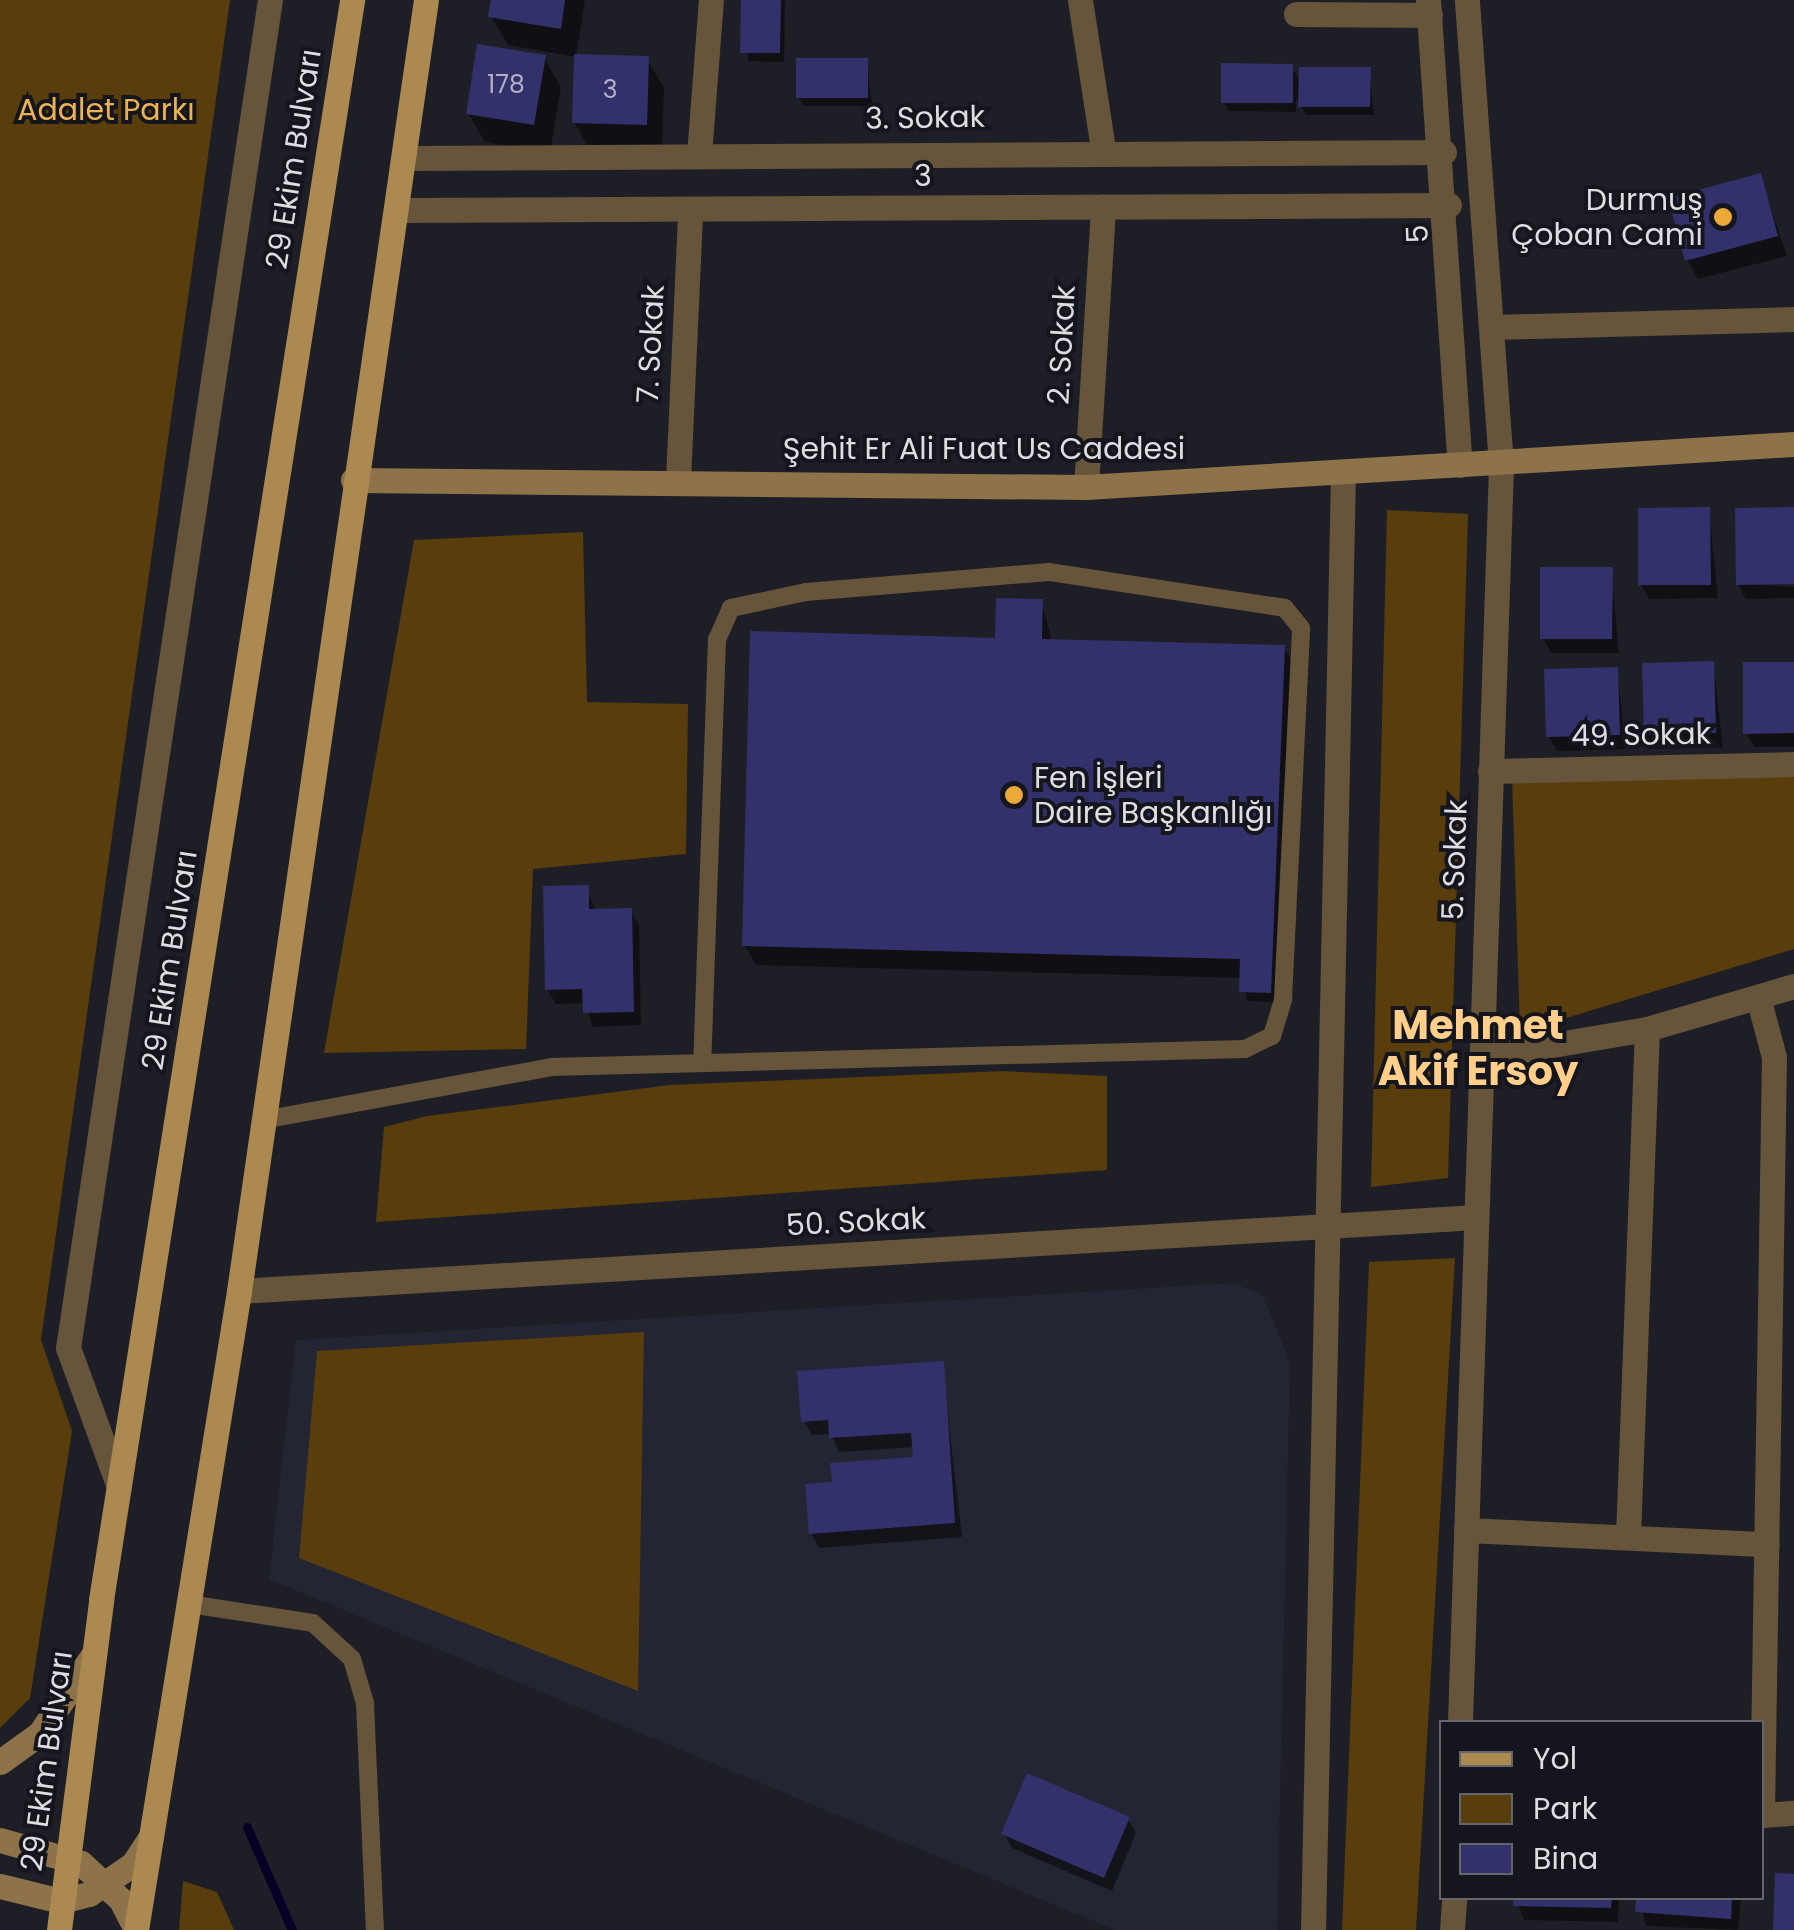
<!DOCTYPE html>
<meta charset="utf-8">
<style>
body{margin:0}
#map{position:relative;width:1794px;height:1930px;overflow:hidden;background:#1e1f26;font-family:Poppins,sans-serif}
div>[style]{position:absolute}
.built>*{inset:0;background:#242532}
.green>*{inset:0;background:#593d0c}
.shadow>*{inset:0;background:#0007}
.stream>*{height:9px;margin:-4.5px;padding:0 4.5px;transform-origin:4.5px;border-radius:4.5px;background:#060026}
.building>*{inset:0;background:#33316c}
.lane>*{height:18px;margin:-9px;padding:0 9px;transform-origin:9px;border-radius:9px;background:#66543b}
.street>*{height:25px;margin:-12.5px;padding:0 12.5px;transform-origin:12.5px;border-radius:12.5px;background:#66543b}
.secondary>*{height:25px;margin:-12.5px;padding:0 12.5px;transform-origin:12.5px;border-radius:12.5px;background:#8e7249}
.primary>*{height:25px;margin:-12.5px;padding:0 12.5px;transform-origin:12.5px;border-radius:12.5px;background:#ad8952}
.dots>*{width:28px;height:28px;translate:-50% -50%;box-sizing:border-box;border:5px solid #15161d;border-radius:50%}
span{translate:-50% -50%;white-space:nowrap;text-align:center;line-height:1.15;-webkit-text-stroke:8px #15161d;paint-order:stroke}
.number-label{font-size:25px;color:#b2b2c4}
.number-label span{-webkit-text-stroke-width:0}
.park-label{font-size:30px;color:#edb254}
.street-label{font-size:30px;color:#dddde2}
.poi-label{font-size:30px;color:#dddde2}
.right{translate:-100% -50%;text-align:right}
.left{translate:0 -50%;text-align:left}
.district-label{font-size:40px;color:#fdcf8b;font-weight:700}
.legend{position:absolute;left:1439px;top:1720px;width:325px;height:180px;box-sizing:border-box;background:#15161d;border:2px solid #65666c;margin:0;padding:12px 18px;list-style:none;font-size:30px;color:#dddde2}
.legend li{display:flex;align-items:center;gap:20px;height:50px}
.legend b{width:50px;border:2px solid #65666c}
</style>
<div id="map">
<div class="built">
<i style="clip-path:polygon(1232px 1283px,1262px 1294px,1290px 1362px,1277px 1930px,1115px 1930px,269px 1579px,296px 1340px)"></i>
</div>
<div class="green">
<i style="clip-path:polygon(0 0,230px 0,41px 1340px,72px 1431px,30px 1698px,0 1728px)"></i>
<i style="clip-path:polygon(1387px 510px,1468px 514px,1448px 1178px,1371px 1187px)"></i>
<i style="clip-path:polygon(583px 532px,587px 702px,688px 704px,686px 854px,533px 869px,526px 1049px,324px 1053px,414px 540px)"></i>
<i style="clip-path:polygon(1512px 775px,1794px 775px,1794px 949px,1520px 1032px)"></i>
<i style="clip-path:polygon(1003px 1071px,1107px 1076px,1107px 1170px,376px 1222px,384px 1127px,427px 1116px,670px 1085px)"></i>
<i style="clip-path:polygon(1455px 1258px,1416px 1930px,1342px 1930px,1369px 1262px)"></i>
<i style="clip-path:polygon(644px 1332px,638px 1691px,299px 1558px,317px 1351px)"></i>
<i style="clip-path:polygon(183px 1881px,217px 1892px,234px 1930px,179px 1930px)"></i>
</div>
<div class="shadow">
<i style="clip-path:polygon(494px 0,585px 0,576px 56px,647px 59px,664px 88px,662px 154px,591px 152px,574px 122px,576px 57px,508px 45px,491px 16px)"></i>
<i style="clip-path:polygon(744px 0,785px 0,784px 62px,748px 61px)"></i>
<i style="clip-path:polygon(544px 58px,561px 87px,550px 153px,485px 142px,468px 113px)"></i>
<i style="clip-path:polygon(867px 61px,872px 106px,804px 106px,799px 97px)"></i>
<i style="clip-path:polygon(1291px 66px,1301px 83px,1369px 70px,1374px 115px,1306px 115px,1296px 98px,1296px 112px,1229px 111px,1223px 102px)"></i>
<i style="clip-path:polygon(1760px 176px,1787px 256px,1698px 279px,1687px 260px)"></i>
<i style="clip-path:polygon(1794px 509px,1794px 582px,1742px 583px,1794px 587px,1794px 598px,1746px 599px,1738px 585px)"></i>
<i style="clip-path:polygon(1709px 510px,1718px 598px,1649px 599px,1641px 584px)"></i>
<i style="clip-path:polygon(1611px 569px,1619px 653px,1551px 653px,1543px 638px)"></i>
<i style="clip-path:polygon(1042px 602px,1052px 642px,1284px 647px,1295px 667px,1275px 1002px,1247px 1001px,1242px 978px,756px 965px,745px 946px,997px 640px)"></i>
<i style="clip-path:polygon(1713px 663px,1723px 747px,1654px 749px,1646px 734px)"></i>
<i style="clip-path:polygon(1794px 665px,1794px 747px,1754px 747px,1746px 733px)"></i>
<i style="clip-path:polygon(1617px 670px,1626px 749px,1557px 751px,1549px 737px)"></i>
<i style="clip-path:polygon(587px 887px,596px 912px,630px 911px,639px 925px,641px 1025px,593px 1027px,585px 1003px,556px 1004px,547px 989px)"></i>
<i style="clip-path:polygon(942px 1364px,962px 1537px,819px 1548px,811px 1533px,834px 1484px,916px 1460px,915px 1447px,839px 1452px,831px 1434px,812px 1435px,804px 1421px)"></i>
<i style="clip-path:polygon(1128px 1819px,1136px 1833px,1112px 1891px,1012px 1848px,1004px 1834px)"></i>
<i style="clip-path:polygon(1516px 1898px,1619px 1898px,1618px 1922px,1524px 1920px)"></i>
<i style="clip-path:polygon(1639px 1898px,1741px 1898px,1738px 1930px,1646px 1926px)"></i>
</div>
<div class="stream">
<i style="left:247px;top:1827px;width:112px;rotate:66.4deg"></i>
</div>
<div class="building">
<i style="clip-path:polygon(491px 0,565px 0,561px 29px,488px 17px)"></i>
<i style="clip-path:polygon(741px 0,781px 0,780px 53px,740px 53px)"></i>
<i style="clip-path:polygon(477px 44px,546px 55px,534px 125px,466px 114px)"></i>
<i style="clip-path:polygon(574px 54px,649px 56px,647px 125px,572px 123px)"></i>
<i style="clip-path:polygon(796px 58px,868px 58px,868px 98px,796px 98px)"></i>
<i style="clip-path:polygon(1221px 63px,1293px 64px,1293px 103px,1221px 103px)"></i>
<i style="clip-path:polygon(1299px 67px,1371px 67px,1370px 107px,1298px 107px)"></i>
<i style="clip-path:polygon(1761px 173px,1778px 236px,1685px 261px,1668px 198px)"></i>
<i style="clip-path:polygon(1710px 507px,1711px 585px,1638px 585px,1638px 508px)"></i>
<i style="clip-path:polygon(1794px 507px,1794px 584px,1736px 585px,1735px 508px)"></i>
<i style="clip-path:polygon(1540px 567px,1613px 567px,1612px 639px,1540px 639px)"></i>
<i style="clip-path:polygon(996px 598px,1043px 599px,1042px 639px,1285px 645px,1271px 993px,1239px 992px,1240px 959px,742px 946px,750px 631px,995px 638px)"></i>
<i style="clip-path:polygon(1714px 661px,1716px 733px,1644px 735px,1642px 663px)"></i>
<i style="clip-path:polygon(1743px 662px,1794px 662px,1794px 733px,1743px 734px)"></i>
<i style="clip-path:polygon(1618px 667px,1620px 735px,1546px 737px,1544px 669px)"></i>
<i style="clip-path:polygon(589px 885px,589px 909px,632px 908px,634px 1012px,583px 1013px,582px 989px,545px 990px,543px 886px)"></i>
<i style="clip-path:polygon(944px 1361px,955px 1523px,809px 1534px,805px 1484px,832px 1482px,830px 1463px,913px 1457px,911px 1433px,829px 1438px,828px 1420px,801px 1422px,797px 1371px)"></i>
<i style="clip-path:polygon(1027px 1773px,1130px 1817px,1104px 1878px,1001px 1834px)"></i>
<i style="clip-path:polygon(1775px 1873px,1794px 1874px,1794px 1930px,1773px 1930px)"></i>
<i style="clip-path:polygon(1513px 1898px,1612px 1898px,1611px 1908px,1513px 1906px)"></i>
<i style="clip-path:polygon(1636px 1898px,1732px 1898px,1731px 1919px,1635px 1912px)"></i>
</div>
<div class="lane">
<i style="left:263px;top:1120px;width:293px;rotate:-10.4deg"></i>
<i style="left:551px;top:1067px;width:694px;rotate:-1.49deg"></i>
<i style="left:1245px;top:1049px;width:30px;rotate:-26deg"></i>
<i style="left:1272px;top:1036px;width:39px;rotate:-73deg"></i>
<i style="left:1283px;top:999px;width:371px;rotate:-87.2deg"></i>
<i style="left:1301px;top:628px;width:26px;rotate:-129deg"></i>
<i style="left:1285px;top:608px;width:239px;rotate:-171.3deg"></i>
<i style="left:1049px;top:572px;width:244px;rotate:175.3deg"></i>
<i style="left:806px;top:592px;width:77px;rotate:168deg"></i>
<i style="left:731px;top:608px;width:34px;rotate:114deg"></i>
<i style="left:717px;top:639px;width:424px;rotate:92deg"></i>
<i style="left:189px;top:1604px;width:125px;rotate:8.7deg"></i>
<i style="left:313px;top:1623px;width:53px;rotate:42.7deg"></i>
<i style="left:352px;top:1659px;width:46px;rotate:73.5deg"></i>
<i style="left:365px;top:1703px;width:227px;rotate:87.5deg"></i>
</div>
<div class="street">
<i style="left:1080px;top:0;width:150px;rotate:81.2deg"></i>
<i style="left:1428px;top:0;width:466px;rotate:86.1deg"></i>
<i style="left:1296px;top:14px;width:134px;rotate:0.4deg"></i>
<i style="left:699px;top:155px;width:155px;rotate:-85.6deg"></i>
<i style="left:407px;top:158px;width:1037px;rotate:-0.33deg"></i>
<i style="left:398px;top:210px;width:1051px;rotate:-0.27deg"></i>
<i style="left:1491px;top:327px;width:303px;rotate:-1.5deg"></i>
<i style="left:678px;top:480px;width:268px;rotate:-87.4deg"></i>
<i style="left:1086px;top:487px;width:281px;rotate:-86.5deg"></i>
<i style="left:1490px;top:771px;width:304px;rotate:-1.3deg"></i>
<i style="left:1759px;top:1001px;width:58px;rotate:75deg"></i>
<i style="left:1774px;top:1057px;width:758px;rotate:90.91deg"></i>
<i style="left:1481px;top:1057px;width:168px;rotate:-9.6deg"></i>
<i style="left:1647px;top:1029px;width:153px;rotate:-16.3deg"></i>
<i style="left:239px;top:1291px;width:1239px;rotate:-3.42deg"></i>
<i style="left:119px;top:1487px;width:148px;rotate:-110.1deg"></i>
<i style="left:68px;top:1348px;width:1363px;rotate:-81.48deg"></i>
<i style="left:1466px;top:1530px;width:301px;rotate:2.7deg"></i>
<i style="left:1628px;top:1537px;width:508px;rotate:-87.86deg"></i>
<i style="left:1460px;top:1722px;width:1258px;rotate:-88.13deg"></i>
<i style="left:1501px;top:465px;width:466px;rotate:-94.2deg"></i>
<i style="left:1762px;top:1815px;width:32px;rotate:-4deg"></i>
<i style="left:1313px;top:1930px;width:1458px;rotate:-88.82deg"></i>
<i style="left:1452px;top:1930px;width:32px;rotate:-86deg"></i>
</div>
<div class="secondary">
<i style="left:353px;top:480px;width:733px;rotate:0.55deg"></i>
<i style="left:1086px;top:487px;width:709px;rotate:-3.48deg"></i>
<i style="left:0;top:1762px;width:49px;rotate:-35.9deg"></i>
<i style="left:40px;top:1733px;width:94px;rotate:-55.8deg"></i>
<i style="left:0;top:1840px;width:84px;rotate:15.9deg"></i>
<i style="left:81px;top:1863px;width:54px;rotate:42.8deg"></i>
<i style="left:121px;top:1900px;width:33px;rotate:63deg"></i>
<i style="left:0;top:1886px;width:63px;rotate:13.8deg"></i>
<i style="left:61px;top:1901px;width:29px;rotate:-14deg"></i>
<i style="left:89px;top:1894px;width:53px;rotate:-34.3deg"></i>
<i style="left:133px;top:1864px;width:33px;rotate:-57deg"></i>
</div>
<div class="primary">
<i style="left:59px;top:1930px;width:333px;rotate:-82.7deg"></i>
<i style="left:101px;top:1600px;width:1620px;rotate:-81.08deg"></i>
<i style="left:136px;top:1930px;width:647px;rotate:-80.84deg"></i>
<i style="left:239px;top:1291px;width:1304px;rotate:-81.76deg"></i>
</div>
<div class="dots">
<i style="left:1723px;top:217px;background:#eba93a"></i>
<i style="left:1014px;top:795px;background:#eba93a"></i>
</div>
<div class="number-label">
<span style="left:506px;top:85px">178</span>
<span style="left:610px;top:90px">3</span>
</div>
<div class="park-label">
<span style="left:106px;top:110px">Adalet Parkı</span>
</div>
<div class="street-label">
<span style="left:925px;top:118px;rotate:-1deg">3. Sokak</span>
<span style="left:294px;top:159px;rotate:-81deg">29 Ekim Bulvarı</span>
<span style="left:923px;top:176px;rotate:-1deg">3</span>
<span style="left:1418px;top:234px;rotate:-92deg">5</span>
<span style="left:651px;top:344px;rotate:-87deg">7. Sokak</span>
<span style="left:1062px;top:345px;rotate:-87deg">2. Sokak</span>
<span style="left:984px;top:449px">Şehit Er Ali Fuat Us Caddesi</span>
<span style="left:1641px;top:735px;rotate:-1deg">49. Sokak</span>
<span style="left:1455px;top:860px;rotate:-88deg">5. Sokak</span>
<span style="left:170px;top:960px;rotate:-81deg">29 Ekim Bulvarı</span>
<span style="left:856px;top:1222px;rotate:-3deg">50. Sokak</span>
<span style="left:47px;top:1761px;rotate:-82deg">29 Ekim Bulvarı</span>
</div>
<div class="poi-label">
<span class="right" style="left:1703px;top:217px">Durmuş<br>Çoban Cami</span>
<span class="left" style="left:1034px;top:795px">Fen İşleri<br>Daire Başkanlığı</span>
</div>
<div class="district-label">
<span style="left:1478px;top:1048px">Mehmet<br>Akif Ersoy</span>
</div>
<ul class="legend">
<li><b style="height:12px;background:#ad8952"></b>Yol</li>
<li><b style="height:28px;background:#593d0c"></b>Park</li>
<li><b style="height:28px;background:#33316c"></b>Bina</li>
</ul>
</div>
